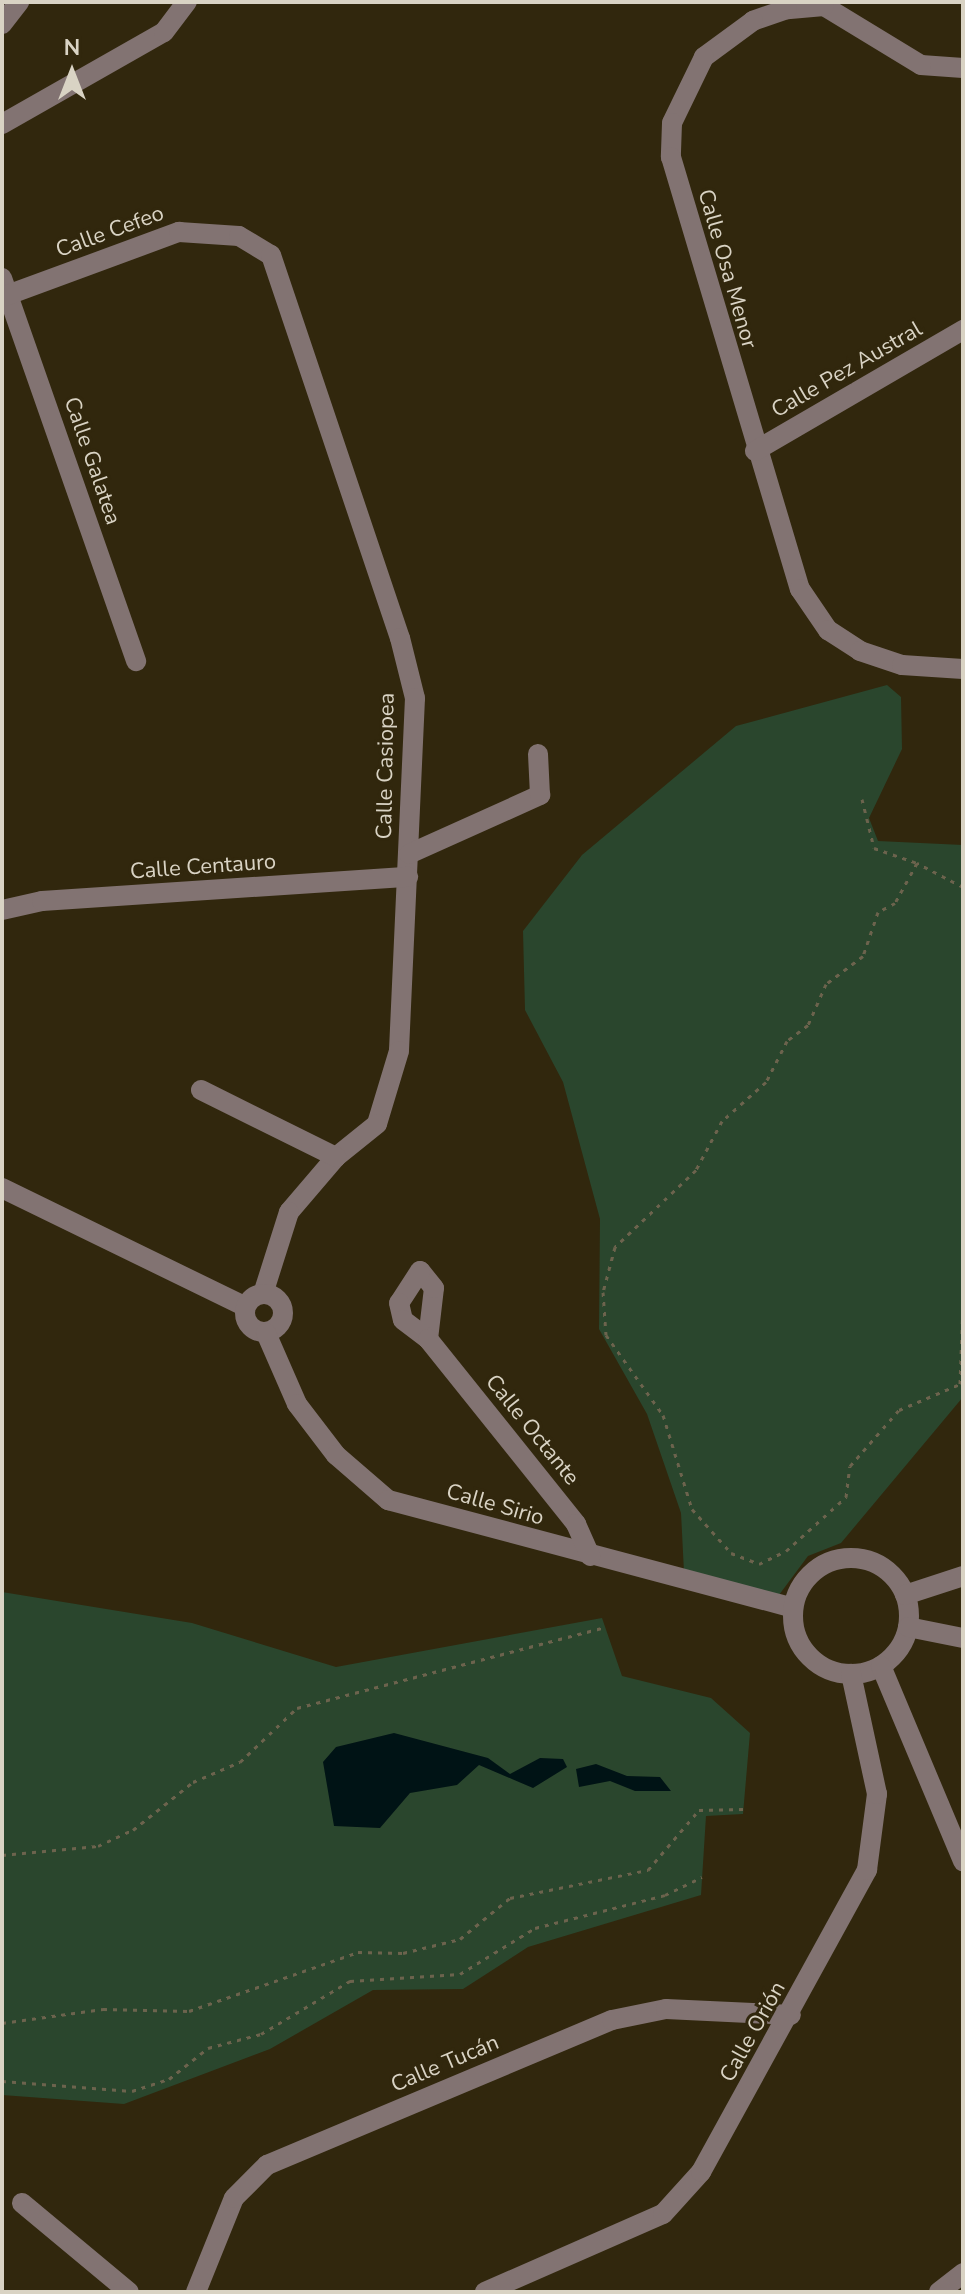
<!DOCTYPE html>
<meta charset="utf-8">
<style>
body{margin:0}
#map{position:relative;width:965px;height:2294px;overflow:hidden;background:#31270d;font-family:"Nunito Sans",sans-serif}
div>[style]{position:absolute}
.green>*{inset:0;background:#2a462d}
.water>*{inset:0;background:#001315}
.path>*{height:3px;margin-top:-1.5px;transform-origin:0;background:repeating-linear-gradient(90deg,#6c634d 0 4px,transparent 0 10px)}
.minor>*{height:20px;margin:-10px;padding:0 10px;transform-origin:10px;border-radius:10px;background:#827372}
.minor>.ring{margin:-10px;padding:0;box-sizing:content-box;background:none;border:20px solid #827372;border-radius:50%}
span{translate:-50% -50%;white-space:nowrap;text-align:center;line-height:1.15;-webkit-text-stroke:6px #31270d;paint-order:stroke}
.street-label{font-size:22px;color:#d9d3c4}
.frame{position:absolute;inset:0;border:4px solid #d9d3c4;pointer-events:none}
.north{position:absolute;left:32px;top:32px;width:80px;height:80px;-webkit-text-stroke:6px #31270d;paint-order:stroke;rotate:0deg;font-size:22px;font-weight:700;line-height:32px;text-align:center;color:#d9d3c4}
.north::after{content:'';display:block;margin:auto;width:28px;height:36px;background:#d9d3c4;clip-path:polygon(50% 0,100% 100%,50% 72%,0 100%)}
</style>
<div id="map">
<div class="green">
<i style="clip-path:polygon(887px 685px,901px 697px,902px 749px,869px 818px,878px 841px,963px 845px,963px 1397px,841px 1543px,808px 1556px,779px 1595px,684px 1572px,681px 1513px,647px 1414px,599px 1329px,600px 1219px,563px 1082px,525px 1010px,523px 931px,582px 855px,736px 726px)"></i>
<i style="clip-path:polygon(2px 1592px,192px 1623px,336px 1667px,602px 1618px,622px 1676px,711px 1698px,750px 1733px,743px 1814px,706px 1816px,701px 1895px,528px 1947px,463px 1989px,373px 1990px,270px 2049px,124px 2104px,2px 2095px)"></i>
</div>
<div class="water">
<i style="clip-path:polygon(394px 1733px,488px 1758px,510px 1774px,540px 1758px,563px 1759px,567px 1767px,533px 1788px,479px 1765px,457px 1785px,410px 1793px,380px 1828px,334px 1826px,323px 1762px,336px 1747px)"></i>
<i style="clip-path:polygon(596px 1764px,627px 1776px,660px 1777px,671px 1791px,635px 1791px,610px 1781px,579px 1787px,576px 1769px)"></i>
</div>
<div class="path">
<i style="left:862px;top:799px;width:50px;rotate:76.2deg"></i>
<i style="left:874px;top:848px;width:46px;rotate:19.2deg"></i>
<i style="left:963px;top:887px;width:52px;rotate:-152.4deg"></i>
<i style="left:917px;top:863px;width:46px;rotate:118.8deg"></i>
<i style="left:895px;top:903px;width:19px;rotate:152deg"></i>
<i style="left:878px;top:912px;width:46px;rotate:108.8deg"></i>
<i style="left:863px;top:956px;width:46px;rotate:142.9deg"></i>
<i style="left:826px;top:984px;width:45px;rotate:113.7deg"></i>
<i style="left:808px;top:1025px;width:26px;rotate:143deg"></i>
<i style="left:787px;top:1041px;width:46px;rotate:117.1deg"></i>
<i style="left:766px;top:1082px;width:59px;rotate:138.4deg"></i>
<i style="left:722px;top:1121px;width:55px;rotate:118deg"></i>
<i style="left:696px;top:1170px;width:112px;rotate:136.5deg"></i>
<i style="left:615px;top:1247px;width:47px;rotate:104.9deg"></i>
<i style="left:603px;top:1292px;width:43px;rotate:86deg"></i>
<i style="left:606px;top:1335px;width:98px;rotate:54.5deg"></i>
<i style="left:663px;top:1415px;width:98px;rotate:72.9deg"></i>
<i style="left:692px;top:1509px;width:59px;rotate:48.4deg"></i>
<i style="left:731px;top:1553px;width:30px;rotate:21deg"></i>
<i style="left:759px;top:1564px;width:30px;rotate:-26deg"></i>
<i style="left:786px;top:1551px;width:81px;rotate:-42deg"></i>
<i style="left:846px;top:1497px;width:31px;rotate:-83deg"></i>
<i style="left:850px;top:1466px;width:74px;rotate:-48.8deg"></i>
<i style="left:899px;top:1410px;width:66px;rotate:-23.1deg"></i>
<i style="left:960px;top:1384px;width:80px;rotate:-87.9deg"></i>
<i style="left:2px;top:1855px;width:96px;rotate:-5.4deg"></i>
<i style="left:98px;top:1846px;width:38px;rotate:-25deg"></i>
<i style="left:133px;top:1830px;width:77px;rotate:-38.7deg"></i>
<i style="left:193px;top:1782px;width:51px;rotate:-23.1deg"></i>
<i style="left:240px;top:1762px;width:79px;rotate:-43.5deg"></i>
<i style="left:297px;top:1708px;width:318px;rotate:-14.7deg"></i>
<i style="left:2px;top:2023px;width:102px;rotate:-7.9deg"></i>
<i style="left:103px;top:2009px;width:86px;rotate:1.3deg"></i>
<i style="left:189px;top:2011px;width:179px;rotate:-19.2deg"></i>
<i style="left:358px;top:1952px;width:45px;rotate:1.3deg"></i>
<i style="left:403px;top:1953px;width:59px;rotate:-13.8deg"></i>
<i style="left:460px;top:1939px;width:65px;rotate:-39.4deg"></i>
<i style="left:510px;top:1898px;width:141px;rotate:-11.5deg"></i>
<i style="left:648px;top:1870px;width:79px;rotate:-49.6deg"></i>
<i style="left:699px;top:1810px;width:44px;rotate:-1.3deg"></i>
<i style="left:2px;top:2081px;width:130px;rotate:4.4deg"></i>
<i style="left:132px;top:2091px;width:39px;rotate:-18deg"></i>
<i style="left:169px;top:2079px;width:50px;rotate:-38.5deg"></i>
<i style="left:208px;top:2048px;width:55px;rotate:-14.8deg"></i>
<i style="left:261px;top:2034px;width:104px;rotate:-30.8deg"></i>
<i style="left:350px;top:1981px;width:110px;rotate:-3.6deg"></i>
<i style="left:460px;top:1974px;width:88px;rotate:-31.5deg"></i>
<i style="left:535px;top:1928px;width:134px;rotate:-14.2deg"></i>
<i style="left:665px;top:1895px;width:41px;rotate:-25.9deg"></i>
</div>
<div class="minor">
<i style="left:2px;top:24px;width:28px;rotate:-52deg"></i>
<i style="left:963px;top:68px;width:42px;rotate:-175.9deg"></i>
<i style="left:921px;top:65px;width:114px;rotate:-148.7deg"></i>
<i style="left:824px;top:6px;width:37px;rotate:175deg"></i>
<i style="left:787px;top:9px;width:36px;rotate:161deg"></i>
<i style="left:753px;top:21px;width:61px;rotate:143.7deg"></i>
<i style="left:704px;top:57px;width:73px;rotate:115.9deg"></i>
<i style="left:672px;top:123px;width:34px;rotate:92deg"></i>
<i style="left:671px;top:157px;width:451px;rotate:73.4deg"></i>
<i style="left:800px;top:589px;width:50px;rotate:55.7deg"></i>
<i style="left:828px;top:630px;width:38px;rotate:33deg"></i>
<i style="left:860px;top:651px;width:44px;rotate:18.4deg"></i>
<i style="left:902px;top:665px;width:61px;rotate:3.8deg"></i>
<i style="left:2px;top:124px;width:186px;rotate:-29.6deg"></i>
<i style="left:164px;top:32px;width:38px;rotate:-53deg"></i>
<i style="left:2px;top:278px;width:406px;rotate:70.7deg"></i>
<i style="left:2px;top:297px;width:189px;rotate:-20.2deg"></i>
<i style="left:179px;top:232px;width:60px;rotate:3.8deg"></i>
<i style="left:239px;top:236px;width:37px;rotate:31deg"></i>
<i style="left:271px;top:255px;width:404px;rotate:71.4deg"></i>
<i style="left:400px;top:638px;width:62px;rotate:76deg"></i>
<i style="left:415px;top:698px;width:353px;rotate:92.6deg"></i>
<i style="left:399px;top:1051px;width:76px;rotate:106.8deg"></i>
<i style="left:377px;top:1124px;width:53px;rotate:141.2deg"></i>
<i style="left:336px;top:1157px;width:72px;rotate:130.5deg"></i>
<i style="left:289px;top:1212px;width:86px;rotate:107.6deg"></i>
<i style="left:755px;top:451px;width:241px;rotate:-30.2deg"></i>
<i style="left:409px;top:854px;width:144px;rotate:-24.2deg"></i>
<i style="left:540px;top:795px;width:41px;rotate:-92.8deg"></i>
<i style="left:2px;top:910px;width:41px;rotate:-12.7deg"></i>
<i style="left:42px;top:901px;width:367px;rotate:-3.8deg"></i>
<i style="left:201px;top:1090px;width:151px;rotate:26.4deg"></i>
<i style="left:2px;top:1188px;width:271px;rotate:26deg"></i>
<i class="ring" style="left:245px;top:1294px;width:18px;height:18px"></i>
<i style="left:266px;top:1333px;width:77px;rotate:66.4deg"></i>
<i style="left:297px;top:1404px;width:64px;rotate:52.6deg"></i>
<i style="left:336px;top:1455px;width:69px;rotate:40.9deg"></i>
<i style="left:388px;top:1500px;width:419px;rotate:14.9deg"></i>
<i style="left:428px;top:1339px;width:51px;rotate:-83.3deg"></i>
<i style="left:434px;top:1288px;width:22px;rotate:-129deg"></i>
<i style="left:420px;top:1271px;width:38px;rotate:123deg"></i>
<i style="left:399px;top:1303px;width:17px;rotate:77deg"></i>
<i style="left:403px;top:1320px;width:31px;rotate:37deg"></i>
<i style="left:428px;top:1339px;width:237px;rotate:51.3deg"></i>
<i style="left:576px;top:1524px;width:35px;rotate:66deg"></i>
<i class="ring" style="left:793px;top:1558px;width:96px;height:96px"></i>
<i style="left:905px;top:1595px;width:61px;rotate:-18.1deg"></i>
<i style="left:908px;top:1627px;width:56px;rotate:11.3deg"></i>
<i style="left:881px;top:1666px;width:212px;rotate:67.2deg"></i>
<i style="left:22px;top:2203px;width:139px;rotate:39.8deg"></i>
<i style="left:196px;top:2292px;width:101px;rotate:-68deg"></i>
<i style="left:234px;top:2198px;width:47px;rotate:-45deg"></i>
<i style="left:267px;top:2165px;width:374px;rotate:-22.8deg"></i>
<i style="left:612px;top:2020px;width:55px;rotate:-11.5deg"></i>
<i style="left:666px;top:2009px;width:125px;rotate:2.7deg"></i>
<i style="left:485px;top:2292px;width:194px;rotate:-23.7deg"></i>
<i style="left:663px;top:2214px;width:57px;rotate:-47.9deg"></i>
<i style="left:701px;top:2172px;width:345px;rotate:-61.2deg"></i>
<i style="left:867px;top:1870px;width:77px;rotate:-82.5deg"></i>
<i style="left:877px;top:1794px;width:123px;rotate:-102.2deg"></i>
<i style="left:939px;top:2292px;width:31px;rotate:-38deg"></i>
</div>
<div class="street-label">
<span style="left:110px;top:232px;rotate:-20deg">Calle Cefeo</span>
<span style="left:727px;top:269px;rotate:74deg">Calle Osa Menor</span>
<span style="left:847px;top:370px;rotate:-30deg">Calle Pez Austral</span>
<span style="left:92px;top:461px;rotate:71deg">Calle Galatea</span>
<span style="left:386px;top:766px;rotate:-89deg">Calle Casiopea</span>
<span style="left:203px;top:867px;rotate:-4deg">Calle Centauro</span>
<span style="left:532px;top:1430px;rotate:51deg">Calle Octante</span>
<span style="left:495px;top:1505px;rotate:16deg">Calle Sirio</span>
<span style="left:753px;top:2032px;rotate:-61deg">Calle Orión</span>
<span style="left:445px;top:2064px;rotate:-23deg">Calle Tucán</span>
</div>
<div class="frame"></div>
<div class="north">N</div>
</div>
